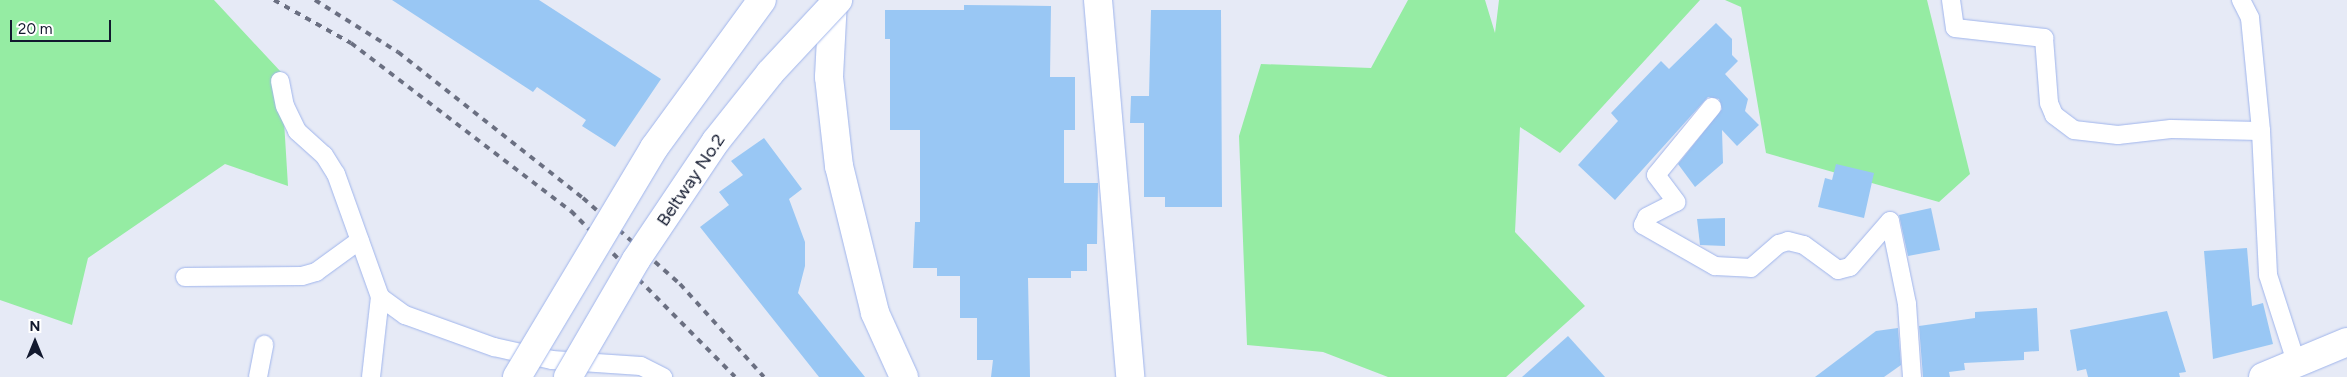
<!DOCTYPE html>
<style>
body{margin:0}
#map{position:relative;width:2347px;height:377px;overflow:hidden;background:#e6eaf6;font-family:Figtree,sans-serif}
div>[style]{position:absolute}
.green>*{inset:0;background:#95eca3}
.building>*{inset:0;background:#99c7f4}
.roads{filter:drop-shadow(0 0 1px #a0b5ec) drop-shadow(0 0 1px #a0b5ec)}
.service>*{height:18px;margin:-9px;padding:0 9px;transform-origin:9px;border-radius:9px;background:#fff}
.minor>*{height:28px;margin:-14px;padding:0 14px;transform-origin:14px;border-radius:14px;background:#fff}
.tertiary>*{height:28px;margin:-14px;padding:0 14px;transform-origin:14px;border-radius:14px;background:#fff}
.rail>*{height:4px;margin-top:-2px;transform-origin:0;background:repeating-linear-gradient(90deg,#6a6f81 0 6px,transparent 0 12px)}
.bridges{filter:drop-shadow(0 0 1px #a0b5ec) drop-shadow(0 0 1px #a0b5ec)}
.primary-bridge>*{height:28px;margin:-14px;padding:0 14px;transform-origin:14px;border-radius:14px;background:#fff}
span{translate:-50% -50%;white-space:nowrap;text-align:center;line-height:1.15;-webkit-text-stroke:4.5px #fff;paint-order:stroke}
.street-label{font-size:18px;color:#12192e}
.north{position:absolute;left:10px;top:317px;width:50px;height:50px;-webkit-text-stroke:4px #fff;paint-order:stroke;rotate:0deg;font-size:14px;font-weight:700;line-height:20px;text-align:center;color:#12192e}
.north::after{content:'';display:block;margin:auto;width:18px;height:22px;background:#12192e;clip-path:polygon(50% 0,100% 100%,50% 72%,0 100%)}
.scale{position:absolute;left:10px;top:20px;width:101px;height:22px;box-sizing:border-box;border:2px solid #12192e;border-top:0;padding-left:6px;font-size:15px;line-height:18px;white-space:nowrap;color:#12192e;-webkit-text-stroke:4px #fff;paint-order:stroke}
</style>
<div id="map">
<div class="green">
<i style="clip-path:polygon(0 0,214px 0,281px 72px,288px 186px,225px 164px,88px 258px,72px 325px,0 300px)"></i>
<i style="clip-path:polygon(1408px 0,1485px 0,1495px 33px,1499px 0,1700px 0,1560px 153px,1520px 127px,1515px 232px,1585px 306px,1506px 377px,1388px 377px,1323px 352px,1247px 345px,1239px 136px,1261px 64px,1371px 68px)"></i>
<i style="clip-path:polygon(1725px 0,1927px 0,1970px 174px,1939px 202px,1766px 153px,1741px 7px)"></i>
</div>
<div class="building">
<i style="clip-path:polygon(392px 0,539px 0,661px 79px,615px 147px,582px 126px,586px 120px,537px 87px,533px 92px)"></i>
<i style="clip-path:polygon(964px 5px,1051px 6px,1050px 77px,1075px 77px,1075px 130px,1064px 130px,1064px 183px,1098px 183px,1097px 244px,1087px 244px,1087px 271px,1071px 271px,1071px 278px,1028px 278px,1030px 377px,991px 377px,993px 360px,977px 360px,977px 318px,960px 318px,960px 276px,937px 276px,937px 268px,913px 268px,915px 222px,920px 222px,920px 130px,890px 130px,890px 39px,885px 39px,885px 10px,964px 10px)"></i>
<i style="clip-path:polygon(1151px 10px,1221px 10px,1222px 207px,1165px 207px,1165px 197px,1144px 197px,1144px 123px,1130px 123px,1131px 96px,1149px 96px)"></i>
<i style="clip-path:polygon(1716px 23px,1732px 39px,1732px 55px,1738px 61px,1725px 74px,1748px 99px,1745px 111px,1759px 125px,1737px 146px,1722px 130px,1723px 163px,1695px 187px,1678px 164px,1722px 109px,1719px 99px,1708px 97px,1615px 200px,1578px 165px,1618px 121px,1611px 113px,1661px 61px,1669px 69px)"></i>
<i style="clip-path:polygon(764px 138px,802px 189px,789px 199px,805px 242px,805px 266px,798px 293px,865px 377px,819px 377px,700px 227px,729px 205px,719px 192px,743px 175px,731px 161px)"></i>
<i style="clip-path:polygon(1836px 164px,1874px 173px,1864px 218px,1818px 207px,1825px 178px,1832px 180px)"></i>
<i style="clip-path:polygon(1931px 208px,1940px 250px,1908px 256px,1899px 215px)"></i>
<i style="clip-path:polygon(1725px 218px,1725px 246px,1700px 245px,1697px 219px)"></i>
<i style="clip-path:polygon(2247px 248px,2252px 306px,2263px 303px,2273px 344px,2213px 359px,2204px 251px)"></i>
<i style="clip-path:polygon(2037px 308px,2039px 351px,2024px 352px,2024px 360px,1964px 363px,1965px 370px,1949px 372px,1950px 377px,1923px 377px,1919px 326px,1975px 318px,1975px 312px)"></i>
<i style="clip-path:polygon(2167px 311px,2186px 372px,2179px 373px,2180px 377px,2088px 377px,2086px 369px,2077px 371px,2070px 330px)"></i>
<i style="clip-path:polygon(1898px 328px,1901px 365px,1884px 377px,1815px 377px,1876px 331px)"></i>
<i style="clip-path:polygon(1568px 336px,1605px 377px,1522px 377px)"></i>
</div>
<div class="roads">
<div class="service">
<i style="left:1951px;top:0;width:28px;rotate:82deg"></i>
<i style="left:1955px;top:28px;width:90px;rotate:6.4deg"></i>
<i style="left:2044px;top:38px;width:65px;rotate:85.6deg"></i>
<i style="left:2049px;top:103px;width:13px;rotate:67deg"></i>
<i style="left:2054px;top:115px;width:25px;rotate:37deg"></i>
<i style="left:2074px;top:130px;width:44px;rotate:6.5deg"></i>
<i style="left:2118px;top:135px;width:53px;rotate:-6.5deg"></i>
<i style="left:2171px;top:129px;width:90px;rotate:1.3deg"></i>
<i style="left:2241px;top:0;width:20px;rotate:63deg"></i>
<i style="left:2250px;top:18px;width:114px;rotate:84.4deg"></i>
<i style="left:2261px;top:131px;width:144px;rotate:87.2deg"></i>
<i style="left:2268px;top:275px;width:95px;rotate:72.1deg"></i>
<i style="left:280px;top:81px;width:25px;rotate:79deg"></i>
<i style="left:285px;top:106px;width:28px;rotate:64deg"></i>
<i style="left:297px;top:131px;width:36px;rotate:42deg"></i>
<i style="left:324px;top:155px;width:22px;rotate:58deg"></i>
<i style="left:336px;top:174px;width:131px;rotate:70.3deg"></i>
<i style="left:380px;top:297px;width:31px;rotate:36deg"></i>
<i style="left:405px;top:315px;width:95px;rotate:19.8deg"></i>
<i style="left:494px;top:347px;width:59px;rotate:12.6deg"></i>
<i style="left:552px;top:360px;width:89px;rotate:3.9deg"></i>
<i style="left:641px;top:366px;width:25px;rotate:27deg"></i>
<i style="left:1712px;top:107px;width:88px;rotate:129.5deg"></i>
<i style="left:1656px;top:175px;width:34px;rotate:53deg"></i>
<i style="left:1676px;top:202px;width:33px;rotate:153deg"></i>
<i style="left:1647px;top:217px;width:9px;rotate:117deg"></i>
<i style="left:1643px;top:225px;width:83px;rotate:29.7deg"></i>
<i style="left:1715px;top:266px;width:36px;rotate:3deg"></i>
<i style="left:1751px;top:268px;width:37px;rotate:-41deg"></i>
<i style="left:1779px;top:244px;width:9px;rotate:-18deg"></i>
<i style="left:1788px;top:241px;width:16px;rotate:14deg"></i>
<i style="left:1804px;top:245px;width:42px;rotate:36.3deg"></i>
<i style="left:1838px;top:270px;width:12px;rotate:-14deg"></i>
<i style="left:1850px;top:267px;width:61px;rotate:-49deg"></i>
<i style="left:1890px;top:221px;width:85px;rotate:78.4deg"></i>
<i style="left:1907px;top:304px;width:73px;rotate:86.1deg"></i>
<i style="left:185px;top:277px;width:117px;rotate:-0.5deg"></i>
<i style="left:302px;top:276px;width:15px;rotate:-16deg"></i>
<i style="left:316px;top:272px;width:54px;rotate:-36deg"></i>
<i style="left:258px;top:377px;width:33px;rotate:-79deg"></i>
<i style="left:371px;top:377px;width:81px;rotate:-83.6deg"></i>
</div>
<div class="minor">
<i style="left:1098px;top:0;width:378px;rotate:85.1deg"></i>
<i style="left:2263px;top:377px;width:91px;rotate:-22.6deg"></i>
</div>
<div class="tertiary">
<i style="left:833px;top:0;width:77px;rotate:93deg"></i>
<i style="left:829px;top:77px;width:90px;rotate:83.6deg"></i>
<i style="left:839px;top:166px;width:151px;rotate:76.2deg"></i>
<i style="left:875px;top:313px;width:70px;rotate:65.6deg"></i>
</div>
</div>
<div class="rail">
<i style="left:274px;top:0;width:88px;rotate:29.2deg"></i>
<i style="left:351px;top:43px;width:277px;rotate:37.4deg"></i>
<i style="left:571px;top:211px;width:233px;rotate:45.3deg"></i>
<i style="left:315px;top:0;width:98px;rotate:32.1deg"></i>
<i style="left:398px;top:52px;width:236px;rotate:38.3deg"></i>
<i style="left:583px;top:198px;width:130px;rotate:41.6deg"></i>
<i style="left:680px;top:284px;width:125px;rotate:47.9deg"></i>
</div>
<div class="bridges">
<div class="primary-bridge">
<i style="left:517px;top:377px;width:267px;rotate:-59.1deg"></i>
<i style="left:654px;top:148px;width:183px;rotate:-53.9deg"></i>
<i style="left:568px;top:377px;width:135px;rotate:-59.8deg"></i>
<i style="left:636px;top:260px;width:143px;rotate:-56.1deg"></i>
<i style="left:716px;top:141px;width:87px;rotate:-51.5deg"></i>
<i style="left:770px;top:73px;width:100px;rotate:-47deg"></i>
</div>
</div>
<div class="street-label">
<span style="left:691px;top:180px;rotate:-56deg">Beltway No.2</span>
</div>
<div class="north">N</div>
<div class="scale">20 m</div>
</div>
